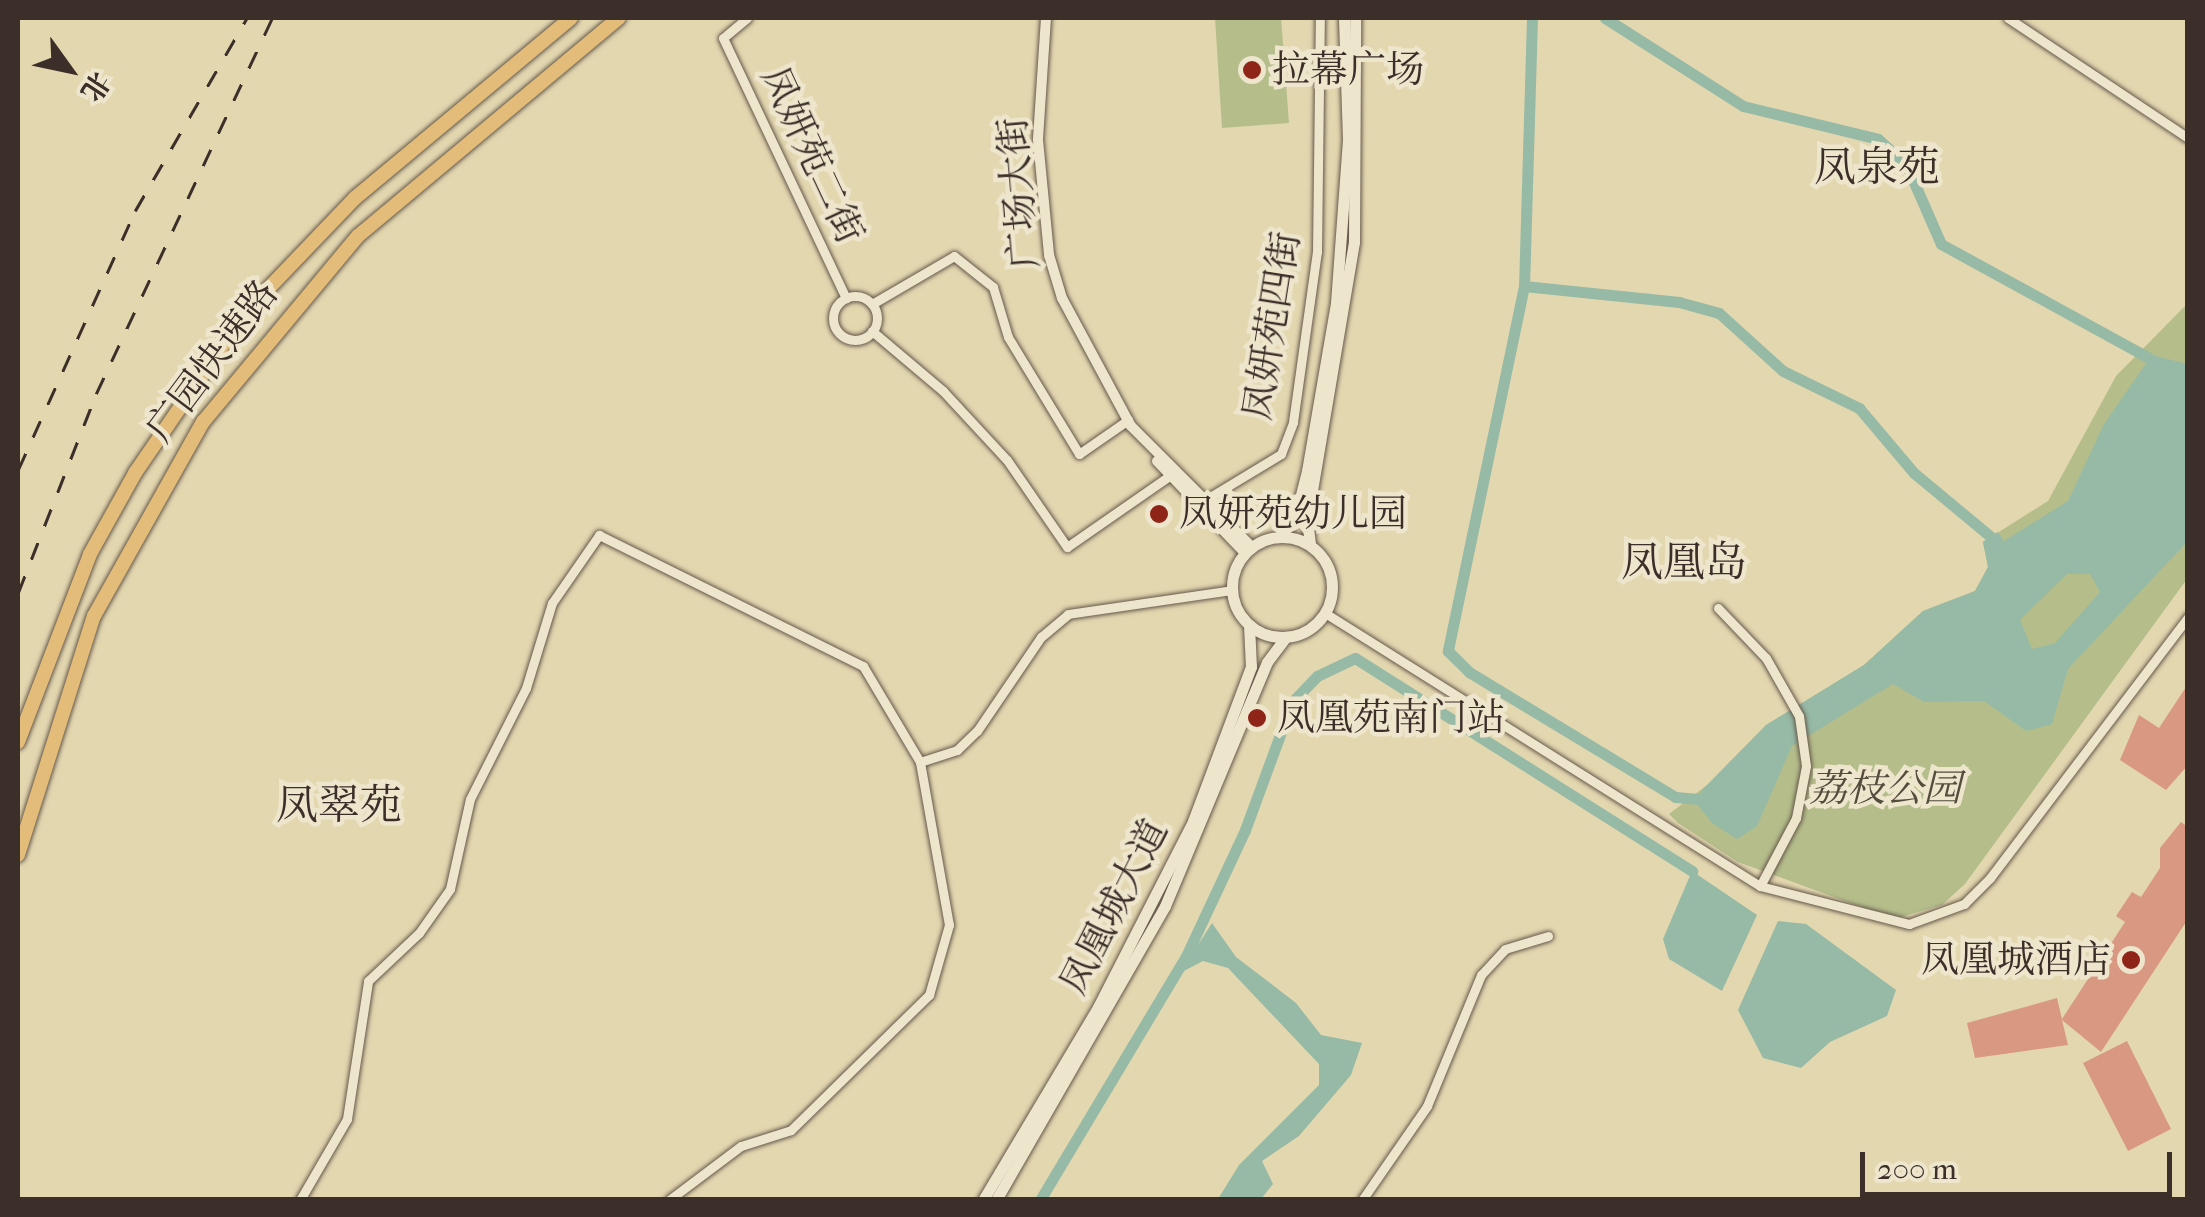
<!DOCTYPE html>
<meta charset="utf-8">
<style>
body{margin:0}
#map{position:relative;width:2205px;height:1217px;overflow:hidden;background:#e3d7b0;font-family:"IM FELL French Canon","Noto Serif SC",serif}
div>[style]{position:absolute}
.green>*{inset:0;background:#b5be8b}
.water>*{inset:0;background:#96baa6}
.canal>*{height:11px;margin:-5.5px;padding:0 5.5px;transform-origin:5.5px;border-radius:5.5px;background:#96baa6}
.building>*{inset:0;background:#d99881}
.roads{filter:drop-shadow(0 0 2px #66594c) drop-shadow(0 0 2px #66594c)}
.minor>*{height:9px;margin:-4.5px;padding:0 4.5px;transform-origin:4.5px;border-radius:4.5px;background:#ede5cc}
.minor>.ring{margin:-4.5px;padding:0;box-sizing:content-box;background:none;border:9px solid #ede5cc;border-radius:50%}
.tertiary>*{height:10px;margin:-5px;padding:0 5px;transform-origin:5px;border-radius:5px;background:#ede5cc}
.secondary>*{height:11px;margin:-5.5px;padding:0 5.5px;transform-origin:5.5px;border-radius:5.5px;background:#ede5cc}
.secondary>.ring{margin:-5.5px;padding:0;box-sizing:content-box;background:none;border:11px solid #ede5cc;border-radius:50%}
.trunk>*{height:14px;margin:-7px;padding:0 7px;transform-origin:7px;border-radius:7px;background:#e2bc78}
.rail>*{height:2.5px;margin-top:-1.25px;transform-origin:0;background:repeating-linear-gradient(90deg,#3c2f2a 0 18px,transparent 0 36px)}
.dots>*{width:28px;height:28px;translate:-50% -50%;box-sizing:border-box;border:5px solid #ede5cc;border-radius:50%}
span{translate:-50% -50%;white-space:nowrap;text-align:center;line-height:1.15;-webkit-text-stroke:9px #ede5cc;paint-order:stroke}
.poi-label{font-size:38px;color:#3c2f2a}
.left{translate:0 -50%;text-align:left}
.right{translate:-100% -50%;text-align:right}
.street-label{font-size:38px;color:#3c2f2a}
.park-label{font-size:38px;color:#544c3d;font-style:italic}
.quarter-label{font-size:42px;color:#3c2f2a}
.frame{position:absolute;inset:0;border:20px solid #3c2f2a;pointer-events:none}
.north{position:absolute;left:20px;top:20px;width:100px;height:100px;-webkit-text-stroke:8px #ede5cc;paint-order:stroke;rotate:123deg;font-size:28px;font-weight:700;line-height:40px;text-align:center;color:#3c2f2a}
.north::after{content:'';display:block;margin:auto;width:35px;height:45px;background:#3c2f2a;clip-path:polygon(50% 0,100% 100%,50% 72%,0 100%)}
.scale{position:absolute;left:1860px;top:1152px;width:312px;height:45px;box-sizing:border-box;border:5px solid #3c2f2a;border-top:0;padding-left:12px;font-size:30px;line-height:35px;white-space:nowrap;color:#3c2f2a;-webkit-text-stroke:8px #ede5cc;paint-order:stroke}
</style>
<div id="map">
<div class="green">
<i style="clip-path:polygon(1215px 18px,1281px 18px,1289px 123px,1222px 128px)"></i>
<i style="clip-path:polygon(2187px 304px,2187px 579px,1965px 884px,1942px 905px,1894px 919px,1738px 862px,1678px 823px,1669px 814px,1723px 773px,1766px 725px,1864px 665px,1923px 611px,1975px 591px,1988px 567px,1983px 542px,2048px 501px,2116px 376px)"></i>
</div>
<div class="water">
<i style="clip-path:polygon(evenodd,2152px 355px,2187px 364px,2187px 542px,2068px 669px,2052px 724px,2026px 731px,1984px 701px,1924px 702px,1893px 684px,1792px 746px,1757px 826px,1737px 839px,1712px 823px,1697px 804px,1702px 790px,1766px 725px,1864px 665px,1923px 611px,1975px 591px,1988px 567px,1983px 542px,1990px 536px,1998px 532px,2004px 541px,2068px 501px,2104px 424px,2152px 355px,2067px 574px,2090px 574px,2100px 592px,2055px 643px,2032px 649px,2020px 620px,2067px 574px)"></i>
<i style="clip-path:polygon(1692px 871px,1757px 915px,1722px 991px,1669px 959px,1663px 939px)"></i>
<i style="clip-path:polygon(1778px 921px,1806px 924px,1896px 990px,1887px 1016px,1830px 1042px,1801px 1068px,1763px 1058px,1738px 1010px)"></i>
<i style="clip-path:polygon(1212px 923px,1236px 957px,1296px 1003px,1321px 1035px,1362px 1043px,1351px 1075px,1299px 1136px,1262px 1161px,1273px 1184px,1261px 1199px,1218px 1199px,1239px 1165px,1319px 1085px,1319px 1064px,1228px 968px,1203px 961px,1180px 973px)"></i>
</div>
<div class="canal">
<i style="left:1532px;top:18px;width:268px;rotate:91.7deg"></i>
<i style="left:1524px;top:286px;width:373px;rotate:101.8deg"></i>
<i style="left:1448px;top:651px;width:30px;rotate:45deg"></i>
<i style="left:1469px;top:672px;width:241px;rotate:31.2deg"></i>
<i style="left:1675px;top:797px;width:24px;rotate:5deg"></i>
<i style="left:1605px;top:18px;width:164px;rotate:32.5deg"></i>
<i style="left:1743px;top:106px;width:139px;rotate:13.7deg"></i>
<i style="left:1878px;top:139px;width:38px;rotate:42deg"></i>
<i style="left:1906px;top:164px;width:87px;rotate:66.4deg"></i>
<i style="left:1941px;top:244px;width:237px;rotate:28.7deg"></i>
<i style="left:1524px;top:286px;width:156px;rotate:5.9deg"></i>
<i style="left:1679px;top:302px;width:41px;rotate:15.4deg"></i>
<i style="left:1719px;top:313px;width:86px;rotate:42.2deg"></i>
<i style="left:1783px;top:371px;width:85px;rotate:26deg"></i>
<i style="left:1859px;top:408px;width:85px;rotate:49.8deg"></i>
<i style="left:1914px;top:473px;width:99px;rotate:39.7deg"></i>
<i style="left:1040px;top:1200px;width:287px;rotate:-59.1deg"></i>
<i style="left:1187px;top:954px;width:137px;rotate:-64.9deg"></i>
<i style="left:1245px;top:830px;width:136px;rotate:-69.8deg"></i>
<i style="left:1292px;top:702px;width:36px;rotate:-46deg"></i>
<i style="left:1317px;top:676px;width:42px;rotate:-25.3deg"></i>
<i style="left:1355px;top:658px;width:399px;rotate:32.3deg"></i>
</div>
<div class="building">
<i style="clip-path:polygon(2188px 684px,2188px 765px,2166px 790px,2120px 760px,2139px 715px,2159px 728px)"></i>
<i style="clip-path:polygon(2181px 822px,2188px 827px,2188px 919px,2101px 1052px,2062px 1020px,2068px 1045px,1975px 1058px,1967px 1023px,2057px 998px,2062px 1019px,2125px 922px,2116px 916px,2132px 892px,2141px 897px,2160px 868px,2160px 848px)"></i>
<i style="clip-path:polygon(2127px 1041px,2171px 1129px,2128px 1151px,2083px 1063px)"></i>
</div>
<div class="roads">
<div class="minor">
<i style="left:747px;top:18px;width:31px;rotate:140deg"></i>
<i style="left:723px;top:38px;width:288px;rotate:64.7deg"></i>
<i style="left:2008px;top:18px;width:216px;rotate:33.7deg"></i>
<i class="ring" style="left:833px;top:296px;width:35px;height:35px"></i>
<i style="left:872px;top:304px;width:95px;rotate:-30.3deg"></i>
<i style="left:954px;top:256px;width:50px;rotate:38.5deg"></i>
<i style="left:993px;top:287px;width:52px;rotate:73.3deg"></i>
<i style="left:1008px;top:337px;width:137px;rotate:58.7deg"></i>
<i style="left:1079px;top:454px;width:60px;rotate:-34.8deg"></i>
<i style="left:872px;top:331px;width:93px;rotate:40.2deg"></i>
<i style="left:943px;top:391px;width:94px;rotate:47.2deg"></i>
<i style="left:1007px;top:460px;width:106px;rotate:55.4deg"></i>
<i style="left:1067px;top:547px;width:124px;rotate:-34.8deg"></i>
<i style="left:1200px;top:503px;width:95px;rotate:-31.2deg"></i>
<i style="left:1281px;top:454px;width:34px;rotate:-69deg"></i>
<i style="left:1293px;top:422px;width:172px;rotate:-82deg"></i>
<i style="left:1317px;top:252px;width:234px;rotate:-89.3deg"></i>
<i style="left:1718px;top:608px;width:69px;rotate:46.2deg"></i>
<i style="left:1766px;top:658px;width:67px;rotate:60.4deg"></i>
<i style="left:1799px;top:716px;width:50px;rotate:82deg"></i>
<i style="left:1806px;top:766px;width:53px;rotate:100.9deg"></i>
<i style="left:1796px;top:818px;width:77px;rotate:117.9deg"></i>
<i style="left:1325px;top:613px;width:514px;rotate:32.11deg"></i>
<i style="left:1760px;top:886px;width:154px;rotate:14.3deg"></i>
<i style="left:1909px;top:924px;width:59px;rotate:-20deg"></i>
<i style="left:1964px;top:904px;width:37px;rotate:-45deg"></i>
<i style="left:1990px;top:878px;width:328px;rotate:-52.8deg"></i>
<i style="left:300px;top:1200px;width:94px;rotate:-59.9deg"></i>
<i style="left:347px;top:1119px;width:140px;rotate:-81.3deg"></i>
<i style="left:368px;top:981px;width:70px;rotate:-43.3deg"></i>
<i style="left:419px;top:933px;width:54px;rotate:-54.8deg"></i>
<i style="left:450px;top:889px;width:92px;rotate:-77.5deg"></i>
<i style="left:470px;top:799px;width:124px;rotate:-63.2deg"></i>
<i style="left:526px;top:688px;width:89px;rotate:-73deg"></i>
<i style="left:552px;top:603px;width:83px;rotate:-55.3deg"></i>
<i style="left:599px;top:535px;width:295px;rotate:26.4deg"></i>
<i style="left:863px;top:666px;width:112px;rotate:59.3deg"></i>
<i style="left:920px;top:762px;width:39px;rotate:-18deg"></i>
<i style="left:957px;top:750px;width:28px;rotate:-44deg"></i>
<i style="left:977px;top:731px;width:114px;rotate:-55.8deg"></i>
<i style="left:1041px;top:637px;width:35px;rotate:-40deg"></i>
<i style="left:1068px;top:614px;width:166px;rotate:-8.3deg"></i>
<i style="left:669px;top:1200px;width:90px;rotate:-36.9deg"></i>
<i style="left:741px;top:1146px;width:52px;rotate:-17.7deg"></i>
<i style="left:791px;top:1130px;width:193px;rotate:-44.4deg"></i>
<i style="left:929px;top:995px;width:73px;rotate:-74.1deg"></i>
<i style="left:949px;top:925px;width:166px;rotate:-100.1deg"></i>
<i style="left:1362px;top:1200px;width:114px;rotate:-55.3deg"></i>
<i style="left:1427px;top:1106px;width:142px;rotate:-67.6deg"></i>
<i style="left:1481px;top:975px;width:35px;rotate:-47deg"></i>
<i style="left:1505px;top:949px;width:45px;rotate:-16.8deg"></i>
</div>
<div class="tertiary">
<i style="left:1046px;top:18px;width:122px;rotate:93.8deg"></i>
<i style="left:1038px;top:140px;width:116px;rotate:84.5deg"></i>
<i style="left:1049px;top:255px;width:45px;rotate:73.2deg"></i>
<i style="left:1062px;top:298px;width:145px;rotate:61.7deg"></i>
<i style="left:1131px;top:426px;width:171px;rotate:45deg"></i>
<i style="left:1157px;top:461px;width:127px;rotate:46.3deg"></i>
</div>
<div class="secondary">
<i style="left:1280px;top:536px;width:23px;rotate:-50deg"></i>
<i style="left:1295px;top:518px;width:49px;rotate:-75.7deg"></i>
<i style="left:1307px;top:471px;width:170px;rotate:-80.2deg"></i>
<i style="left:1336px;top:303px;width:164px;rotate:-85.8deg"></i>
<i style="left:1348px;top:139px;width:121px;rotate:-91.9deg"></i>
<i class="ring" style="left:1232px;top:537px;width:89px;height:89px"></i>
<i style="left:1310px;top:544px;width:24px;rotate:-97deg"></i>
<i style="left:1307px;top:520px;width:282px;rotate:-80.4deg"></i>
<i style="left:1354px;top:242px;width:224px;rotate:-89.7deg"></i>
<i style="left:983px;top:1200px;width:225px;rotate:-59.2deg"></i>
<i style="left:1098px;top:1007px;width:209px;rotate:-62.9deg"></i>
<i style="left:1193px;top:821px;width:165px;rotate:-69.4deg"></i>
<i style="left:1251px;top:667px;width:42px;rotate:-92.7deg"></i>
<i style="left:996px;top:1200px;width:339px;rotate:-60.1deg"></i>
<i style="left:1165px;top:906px;width:264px;rotate:-67.3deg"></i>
<i style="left:1267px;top:662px;width:31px;rotate:-53deg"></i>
</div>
<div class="trunk">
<i style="left:18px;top:742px;width:201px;rotate:-69deg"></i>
<i style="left:90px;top:554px;width:93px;rotate:-60.9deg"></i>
<i style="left:135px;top:473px;width:194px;rotate:-55.5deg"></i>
<i style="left:245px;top:313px;width:159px;rotate:-46.3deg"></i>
<i style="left:355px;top:198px;width:281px;rotate:-39.8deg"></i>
<i style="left:18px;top:855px;width:251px;rotate:-72.4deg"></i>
<i style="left:94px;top:616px;width:223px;rotate:-60.7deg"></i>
<i style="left:203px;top:422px;width:242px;rotate:-50.2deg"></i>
<i style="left:358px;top:236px;width:340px;rotate:-39.9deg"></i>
</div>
</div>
<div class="rail">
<i style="left:18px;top:470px;width:284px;rotate:-65.7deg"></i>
<i style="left:135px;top:211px;width:223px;rotate:-59.9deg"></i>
<i style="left:18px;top:593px;width:214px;rotate:-68.6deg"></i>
<i style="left:96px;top:394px;width:415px;rotate:-64.9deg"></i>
</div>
<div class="dots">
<i style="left:1252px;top:70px;background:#8f2418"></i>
<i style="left:1159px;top:514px;background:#8f2418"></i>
<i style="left:1257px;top:718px;background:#8f2418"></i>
<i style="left:2131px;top:960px;background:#8f2418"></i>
</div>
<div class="poi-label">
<span class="left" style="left:1272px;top:70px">拉幕广场</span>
<span class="left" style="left:1179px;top:514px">凤妍苑幼儿园</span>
<span class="left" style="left:1277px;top:718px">凤凰苑南门站</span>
<span class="right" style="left:2111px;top:960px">凤凰城酒店</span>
</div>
<div class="street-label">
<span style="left:812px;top:155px;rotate:65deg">凤妍苑二街</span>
<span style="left:1019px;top:193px;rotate:-95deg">广场大街</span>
<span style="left:1272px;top:326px;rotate:-81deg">凤妍苑四街</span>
<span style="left:212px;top:361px;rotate:-53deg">广园快速路</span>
<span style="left:1114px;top:907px;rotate:-63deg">凤凰城大道</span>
</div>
<div class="park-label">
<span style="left:1885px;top:789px">荔枝公园</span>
</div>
<div class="quarter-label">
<span style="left:1877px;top:168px">凤泉苑</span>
<span style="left:1684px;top:563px">凤凰岛</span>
<span style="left:339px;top:806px">凤翠苑</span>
</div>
<div class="frame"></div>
<div class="north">北</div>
<div class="scale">200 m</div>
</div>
